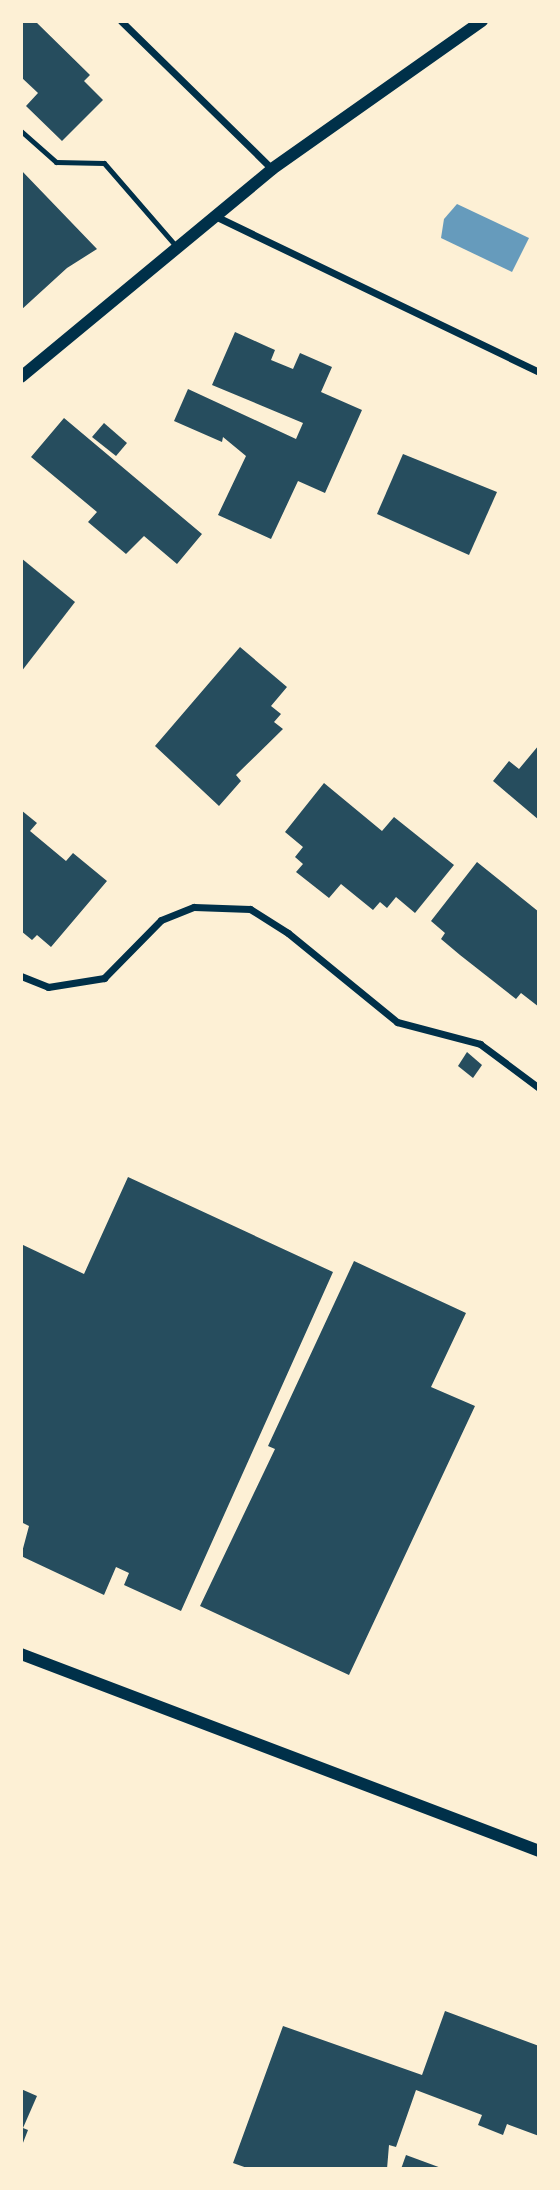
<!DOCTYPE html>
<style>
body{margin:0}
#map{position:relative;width:560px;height:2190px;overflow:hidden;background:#fdf0d5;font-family:"Roboto Condensed",sans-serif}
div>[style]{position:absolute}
.water>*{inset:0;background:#669bbc}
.building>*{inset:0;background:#264d5e}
.service>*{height:5px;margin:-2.5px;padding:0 2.5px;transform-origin:2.5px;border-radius:2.5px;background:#003049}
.minor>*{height:7px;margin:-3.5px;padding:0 3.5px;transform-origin:3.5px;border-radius:3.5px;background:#003049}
.tertiary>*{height:12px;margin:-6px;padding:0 6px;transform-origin:6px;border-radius:6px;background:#003049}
span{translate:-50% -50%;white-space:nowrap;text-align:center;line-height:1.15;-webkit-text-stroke:5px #fdf0d5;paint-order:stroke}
.frame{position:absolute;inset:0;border:23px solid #fdf0d5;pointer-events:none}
</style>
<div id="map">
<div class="water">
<i style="clip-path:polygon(457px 204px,529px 238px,512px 272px,441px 238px,444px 219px)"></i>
</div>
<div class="building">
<i style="clip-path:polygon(21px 21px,35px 21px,90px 75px,84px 81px,103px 100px,62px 141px,26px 106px,38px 93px,21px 77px)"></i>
<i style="clip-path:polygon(21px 170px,97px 249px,67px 268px,21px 310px)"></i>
<i style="clip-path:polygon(235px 332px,275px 350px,271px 360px,293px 369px,300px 353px,332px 367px,321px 392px,362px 410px,325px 493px,298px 481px,271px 539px,218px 515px,246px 456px,223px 437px,222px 442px,174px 421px,188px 389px,296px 439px,303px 423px,212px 385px)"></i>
<i style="clip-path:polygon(64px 418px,202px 534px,177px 564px,144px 536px,126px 554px,88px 522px,97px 512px,31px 457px)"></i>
<i style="clip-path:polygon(104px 423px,127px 443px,116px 456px,92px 437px)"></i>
<i style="clip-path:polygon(403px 454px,497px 492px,469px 555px,377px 514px)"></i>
<i style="clip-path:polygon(21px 558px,75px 602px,21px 672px)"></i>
<i style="clip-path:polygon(240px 647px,287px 687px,271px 706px,281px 714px,274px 722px,283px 729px,236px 775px,241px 781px,219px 806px,155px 746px)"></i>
<i style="clip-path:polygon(539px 745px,539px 820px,493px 781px,509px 761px,519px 769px)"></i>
<i style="clip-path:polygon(324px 783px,382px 831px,394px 817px,454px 865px,415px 913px,396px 897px,387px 908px,380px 902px,373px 910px,341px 884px,329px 898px,296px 872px,303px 864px,295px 857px,303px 847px,285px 832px)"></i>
<i style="clip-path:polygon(21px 810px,37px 823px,30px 831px,66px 861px,73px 853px,107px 881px,51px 947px,37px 935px,32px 940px,21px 931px)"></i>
<i style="clip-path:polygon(477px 862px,539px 912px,539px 1007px,521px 993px,516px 999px,460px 955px,441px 939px,445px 933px,431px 921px)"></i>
<i style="clip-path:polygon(467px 1052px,482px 1065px,473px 1078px,458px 1066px)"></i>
<i style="clip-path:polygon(128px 1177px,333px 1272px,181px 1611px,124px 1585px,129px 1573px,116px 1567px,104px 1595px,21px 1556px,29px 1526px,21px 1522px,21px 1244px,84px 1274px)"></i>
<i style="clip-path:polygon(354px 1261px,466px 1313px,431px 1387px,475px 1406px,349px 1675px,200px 1606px,275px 1449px,268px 1446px)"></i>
<i style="clip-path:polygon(445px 2011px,539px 2046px,539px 2136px,507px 2124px,503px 2135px,478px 2125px,482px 2115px,416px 2090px,396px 2147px,389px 2145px,387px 2169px,250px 2169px,233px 2163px,283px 2026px,422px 2075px)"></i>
<i style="clip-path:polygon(21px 2089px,37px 2096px,23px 2128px,28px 2130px,21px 2148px)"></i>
<i style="clip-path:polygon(406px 2155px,444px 2169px,401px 2169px)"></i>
</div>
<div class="service">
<i style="left:21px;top:131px;width:47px;rotate:41.5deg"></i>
<i style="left:56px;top:162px;width:48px;rotate:1.2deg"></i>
<i style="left:104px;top:163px;width:110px;rotate:49.1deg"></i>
</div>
<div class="minor">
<i style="left:121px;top:21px;width:211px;rotate:44.4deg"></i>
<i style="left:215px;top:216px;width:360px;rotate:25.7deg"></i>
<i style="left:21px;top:976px;width:29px;rotate:22deg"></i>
<i style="left:48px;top:987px;width:57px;rotate:-9.1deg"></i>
<i style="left:104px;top:978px;width:81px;rotate:-45.5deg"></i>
<i style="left:161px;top:920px;width:35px;rotate:-22deg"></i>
<i style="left:194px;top:907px;width:56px;rotate:2deg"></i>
<i style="left:250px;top:909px;width:45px;rotate:32.3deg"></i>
<i style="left:288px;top:933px;width:141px;rotate:39.2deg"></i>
<i style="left:397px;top:1022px;width:86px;rotate:14.8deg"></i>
<i style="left:480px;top:1044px;width:74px;rotate:36.7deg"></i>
</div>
<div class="tertiary">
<i style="left:21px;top:377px;width:326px;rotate:-39.6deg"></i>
<i style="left:272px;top:169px;width:257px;rotate:-35.2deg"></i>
<i style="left:21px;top:1654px;width:554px;rotate:20.82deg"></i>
</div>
<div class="frame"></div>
</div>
